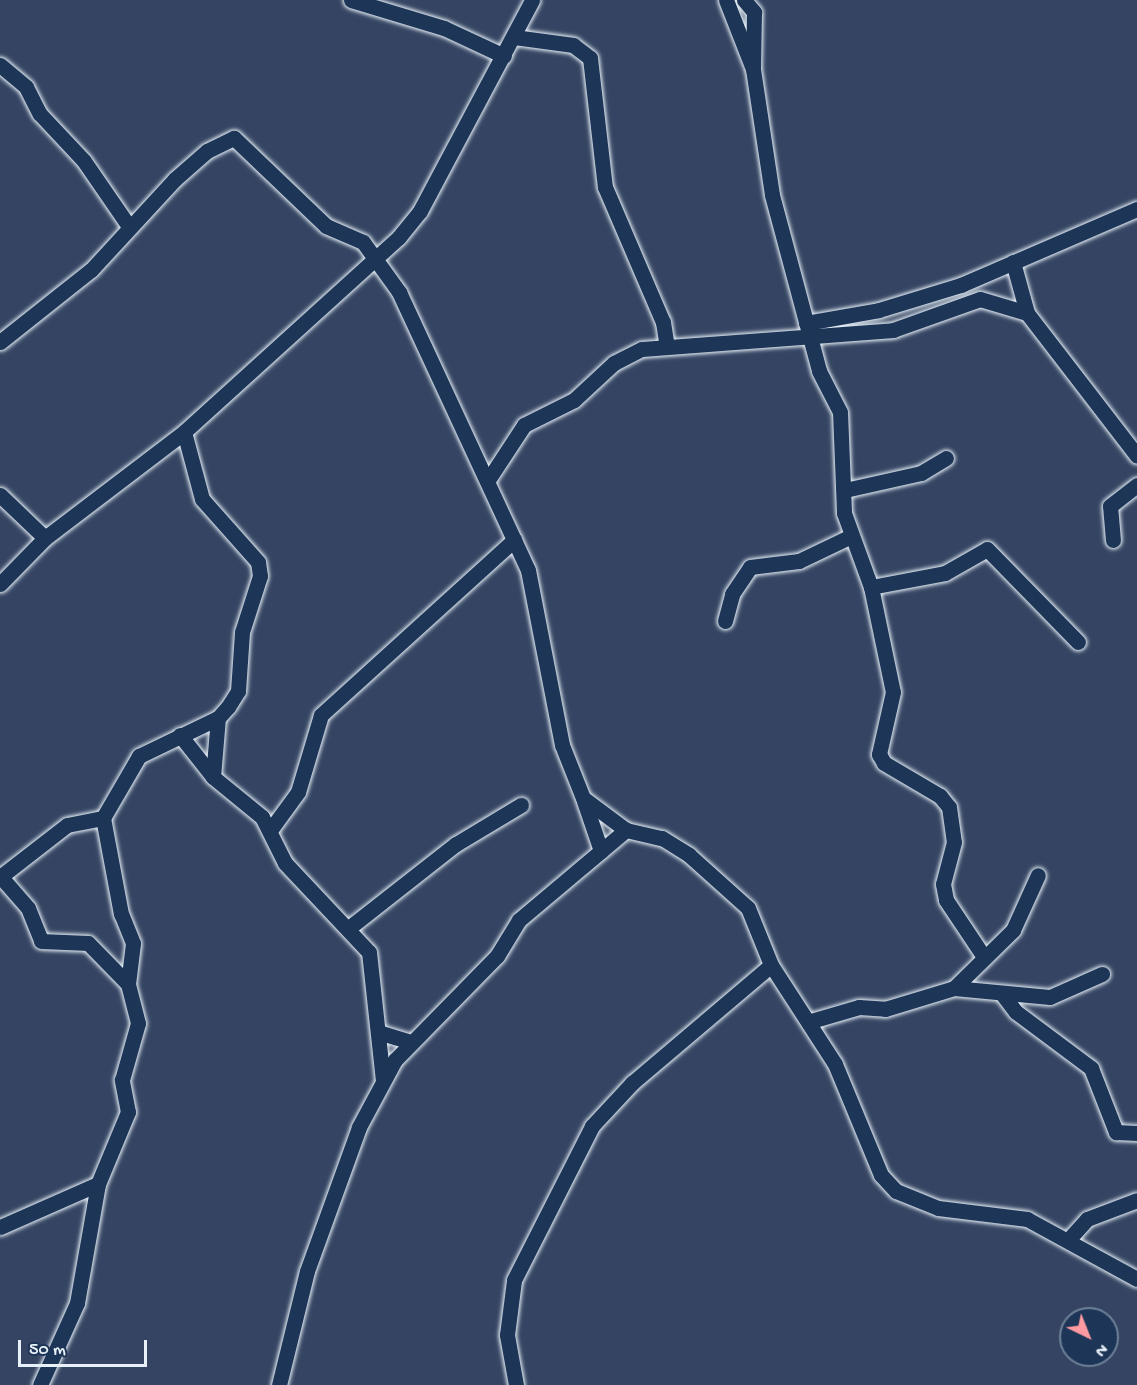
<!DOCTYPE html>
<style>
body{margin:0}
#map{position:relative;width:1137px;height:1385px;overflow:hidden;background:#344462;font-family:"Gochi Hand",sans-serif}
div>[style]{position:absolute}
.roads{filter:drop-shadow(0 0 2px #e8f1f8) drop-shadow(0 0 2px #e8f1f8)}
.minor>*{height:15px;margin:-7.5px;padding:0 7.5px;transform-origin:7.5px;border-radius:7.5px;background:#1d3557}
span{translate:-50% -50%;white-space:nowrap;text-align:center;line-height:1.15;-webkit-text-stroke:6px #1d3557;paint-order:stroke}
.north{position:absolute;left:1059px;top:1307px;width:60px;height:60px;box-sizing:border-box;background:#1d3557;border:2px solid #6e8097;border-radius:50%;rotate:137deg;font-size:16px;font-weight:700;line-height:24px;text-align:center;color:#e8f1f8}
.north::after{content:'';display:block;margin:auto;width:21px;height:27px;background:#ff9aa2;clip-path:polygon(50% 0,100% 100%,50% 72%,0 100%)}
.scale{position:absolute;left:18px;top:1340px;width:129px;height:27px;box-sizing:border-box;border:3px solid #e8f1f8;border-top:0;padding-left:8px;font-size:18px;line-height:21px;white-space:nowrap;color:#e8f1f8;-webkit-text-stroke:4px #1d3557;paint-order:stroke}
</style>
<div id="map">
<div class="roads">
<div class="minor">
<i style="left:351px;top:0;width:97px;rotate:16.8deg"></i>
<i style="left:444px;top:28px;width:66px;rotate:25deg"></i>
<i style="left:726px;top:0;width:74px;rotate:68.6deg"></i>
<i style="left:753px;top:69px;width:127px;rotate:81.4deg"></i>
<i style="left:772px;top:195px;width:182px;rotate:75deg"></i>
<i style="left:819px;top:371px;width:46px;rotate:62.9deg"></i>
<i style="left:840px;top:412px;width:101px;rotate:87.7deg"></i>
<i style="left:844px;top:513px;width:79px;rotate:70deg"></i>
<i style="left:871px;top:587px;width:107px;rotate:78.2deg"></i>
<i style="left:893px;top:692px;width:64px;rotate:102.7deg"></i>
<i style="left:879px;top:754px;width:10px;rotate:61deg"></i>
<i style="left:884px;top:763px;width:65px;rotate:30.5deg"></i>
<i style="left:940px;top:796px;width:14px;rotate:51deg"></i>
<i style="left:949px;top:807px;width:35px;rotate:82deg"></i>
<i style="left:954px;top:842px;width:43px;rotate:104.7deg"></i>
<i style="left:943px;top:884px;width:16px;rotate:79deg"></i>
<i style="left:946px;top:900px;width:69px;rotate:56.3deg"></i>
<i style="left:744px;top:0;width:16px;rotate:50deg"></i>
<i style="left:754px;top:12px;width:57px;rotate:91deg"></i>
<i style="left:514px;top:37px;width:60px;rotate:7.7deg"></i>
<i style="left:573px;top:45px;width:21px;rotate:37deg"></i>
<i style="left:590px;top:58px;width:130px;rotate:83.4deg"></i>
<i style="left:605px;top:187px;width:147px;rotate:66.8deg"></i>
<i style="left:663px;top:322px;width:24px;rotate:81deg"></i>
<i style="left:0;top:65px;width:34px;rotate:40deg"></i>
<i style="left:26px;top:87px;width:30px;rotate:63deg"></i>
<i style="left:40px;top:114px;width:64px;rotate:46.9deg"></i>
<i style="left:84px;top:161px;width:78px;rotate:55.5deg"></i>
<i style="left:1013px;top:262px;width:53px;rotate:74.6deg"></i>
<i style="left:1027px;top:313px;width:180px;rotate:52.4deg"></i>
<i style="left:806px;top:323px;width:74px;rotate:-10.1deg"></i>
<i style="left:879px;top:310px;width:86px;rotate:-17deg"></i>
<i style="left:961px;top:285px;width:192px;rotate:-23.4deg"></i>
<i style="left:0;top:342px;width:116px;rotate:-38.4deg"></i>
<i style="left:91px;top:270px;width:124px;rotate:-47.3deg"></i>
<i style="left:175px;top:179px;width:43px;rotate:-41.2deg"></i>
<i style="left:207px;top:151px;width:30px;rotate:-26deg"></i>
<i style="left:234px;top:138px;width:127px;rotate:43.7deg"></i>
<i style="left:326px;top:226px;width:40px;rotate:23.4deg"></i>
<i style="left:363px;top:242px;width:62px;rotate:54.2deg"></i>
<i style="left:399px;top:292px;width:306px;rotate:65.1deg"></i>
<i style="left:528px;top:570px;width:178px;rotate:79deg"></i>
<i style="left:562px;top:745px;width:57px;rotate:68.4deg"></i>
<i style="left:583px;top:798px;width:54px;rotate:36.7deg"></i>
<i style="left:626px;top:830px;width:37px;rotate:13deg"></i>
<i style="left:662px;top:838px;width:32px;rotate:32deg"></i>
<i style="left:689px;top:855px;width:79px;rotate:41.9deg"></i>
<i style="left:748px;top:908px;width:61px;rotate:68deg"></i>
<i style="left:771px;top:965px;width:118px;rotate:57.1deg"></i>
<i style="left:835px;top:1064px;width:120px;rotate:67.5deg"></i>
<i style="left:881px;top:1175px;width:22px;rotate:47deg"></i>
<i style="left:896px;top:1191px;width:45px;rotate:22deg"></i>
<i style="left:938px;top:1208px;width:90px;rotate:7deg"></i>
<i style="left:1027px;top:1219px;width:125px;rotate:28.6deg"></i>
<i style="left:488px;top:480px;width:66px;rotate:-56.8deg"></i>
<i style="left:524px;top:425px;width:56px;rotate:-26.6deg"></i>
<i style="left:574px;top:400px;width:54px;rotate:-42.8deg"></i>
<i style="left:614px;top:363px;width:31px;rotate:-27deg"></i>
<i style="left:642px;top:349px;width:252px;rotate:-4.3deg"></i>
<i style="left:893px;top:330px;width:92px;rotate:-19.6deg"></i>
<i style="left:980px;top:299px;width:49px;rotate:16.6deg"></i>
<i style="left:845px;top:490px;width:78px;rotate:-12.6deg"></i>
<i style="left:921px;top:473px;width:29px;rotate:-31deg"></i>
<i style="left:0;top:495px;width:62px;rotate:43.7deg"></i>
<i style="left:1113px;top:540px;width:34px;rotate:-95deg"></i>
<i style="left:1110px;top:506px;width:34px;rotate:-38deg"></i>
<i style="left:0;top:584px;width:64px;rotate:-45.6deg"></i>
<i style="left:45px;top:538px;width:175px;rotate:-37.3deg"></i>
<i style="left:871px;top:587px;width:75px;rotate:-10.7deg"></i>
<i style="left:945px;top:573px;width:48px;rotate:-29.7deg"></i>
<i style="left:987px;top:549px;width:130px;rotate:45.6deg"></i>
<i style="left:725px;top:621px;width:28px;rotate:-75deg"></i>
<i style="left:732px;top:594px;width:32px;rotate:-56deg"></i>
<i style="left:750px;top:567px;width:49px;rotate:-7deg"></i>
<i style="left:799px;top:561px;width:55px;rotate:-25.6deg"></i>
<i style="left:180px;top:735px;width:53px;rotate:51.8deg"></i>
<i style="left:213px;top:777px;width:63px;rotate:39.2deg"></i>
<i style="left:262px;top:817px;width:51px;rotate:63.4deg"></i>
<i style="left:285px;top:863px;width:122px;rotate:46.7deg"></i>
<i style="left:369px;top:952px;width:129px;rotate:83.8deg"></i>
<i style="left:213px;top:777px;width:59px;rotate:-85.2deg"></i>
<i style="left:584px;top:801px;width:53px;rotate:71.2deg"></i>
<i style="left:271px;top:829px;width:46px;rotate:-53.9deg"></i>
<i style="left:298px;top:792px;width:80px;rotate:-73.4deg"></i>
<i style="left:321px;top:715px;width:261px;rotate:-42.2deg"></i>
<i style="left:0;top:877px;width:85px;rotate:-37.8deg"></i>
<i style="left:67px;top:825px;width:37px;rotate:-11deg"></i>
<i style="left:1px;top:877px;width:41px;rotate:48.9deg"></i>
<i style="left:28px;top:908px;width:35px;rotate:68deg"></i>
<i style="left:41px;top:941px;width:47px;rotate:2.4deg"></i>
<i style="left:88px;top:943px;width:57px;rotate:45.7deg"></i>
<i style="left:350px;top:927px;width:135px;rotate:-38.1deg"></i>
<i style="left:456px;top:844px;width:76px;rotate:-31deg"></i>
<i style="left:954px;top:988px;width:83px;rotate:-44.5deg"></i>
<i style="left:1013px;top:930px;width:60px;rotate:-65.6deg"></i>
<i style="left:1003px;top:995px;width:21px;rotate:53deg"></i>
<i style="left:1016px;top:1012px;width:94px;rotate:36.7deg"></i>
<i style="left:1091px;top:1068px;width:69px;rotate:68.7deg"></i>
<i style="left:1116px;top:1132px;width:21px;rotate:3deg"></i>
<i style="left:811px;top:1021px;width:50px;rotate:-16.3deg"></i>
<i style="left:859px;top:1007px;width:26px;rotate:4deg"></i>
<i style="left:885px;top:1009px;width:72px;rotate:-16.9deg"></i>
<i style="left:954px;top:988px;width:96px;rotate:5.4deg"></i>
<i style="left:1050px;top:997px;width:57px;rotate:-23.9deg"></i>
<i style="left:378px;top:1032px;width:34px;rotate:17deg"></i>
<i style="left:0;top:1227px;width:107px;rotate:-23.7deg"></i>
<i style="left:1069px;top:1239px;width:27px;rotate:-48deg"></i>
<i style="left:1087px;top:1219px;width:53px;rotate:-20.8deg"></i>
<i style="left:40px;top:1385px;width:90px;rotate:-65.7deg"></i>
<i style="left:77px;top:1303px;width:121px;rotate:-80deg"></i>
<i style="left:98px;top:1184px;width:78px;rotate:-67.4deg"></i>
<i style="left:128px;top:1112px;width:33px;rotate:-101deg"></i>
<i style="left:122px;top:1080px;width:59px;rotate:-74.3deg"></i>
<i style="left:138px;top:1023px;width:40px;rotate:-104.4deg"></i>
<i style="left:128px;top:984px;width:41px;rotate:-83deg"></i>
<i style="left:133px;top:943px;width:31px;rotate:-112deg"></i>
<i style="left:121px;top:914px;width:98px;rotate:-100.6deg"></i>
<i style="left:103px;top:818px;width:72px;rotate:-59.9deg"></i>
<i style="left:139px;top:756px;width:88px;rotate:-25.7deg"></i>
<i style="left:218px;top:718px;width:15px;rotate:-48deg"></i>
<i style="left:228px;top:707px;width:19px;rotate:-58deg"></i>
<i style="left:238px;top:691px;width:59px;rotate:-86.1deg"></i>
<i style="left:242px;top:632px;width:59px;rotate:-72.2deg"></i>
<i style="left:260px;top:576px;width:14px;rotate:-98deg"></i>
<i style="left:258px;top:562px;width:84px;rotate:-131.6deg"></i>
<i style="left:202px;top:499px;width:69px;rotate:-105deg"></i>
<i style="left:184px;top:432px;width:290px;rotate:-42.2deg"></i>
<i style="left:399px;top:237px;width:33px;rotate:-51deg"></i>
<i style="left:420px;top:211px;width:239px;rotate:-62deg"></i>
<i style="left:279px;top:1385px;width:117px;rotate:-76.2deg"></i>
<i style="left:307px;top:1271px;width:153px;rotate:-70.1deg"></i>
<i style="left:359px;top:1127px;width:76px;rotate:-61.8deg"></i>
<i style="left:395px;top:1060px;width:146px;rotate:-45.6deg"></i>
<i style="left:497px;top:956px;width:42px;rotate:-58.6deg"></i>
<i style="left:519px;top:920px;width:140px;rotate:-40.1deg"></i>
<i style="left:516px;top:1385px;width:51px;rotate:-100.2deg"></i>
<i style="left:507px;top:1335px;width:55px;rotate:-82.7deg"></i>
<i style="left:514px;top:1280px;width:173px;rotate:-63.1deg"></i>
<i style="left:592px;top:1126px;width:59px;rotate:-47.1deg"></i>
<i style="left:632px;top:1083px;width:182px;rotate:-40.3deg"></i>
</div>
</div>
<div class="north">N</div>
<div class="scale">50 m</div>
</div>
